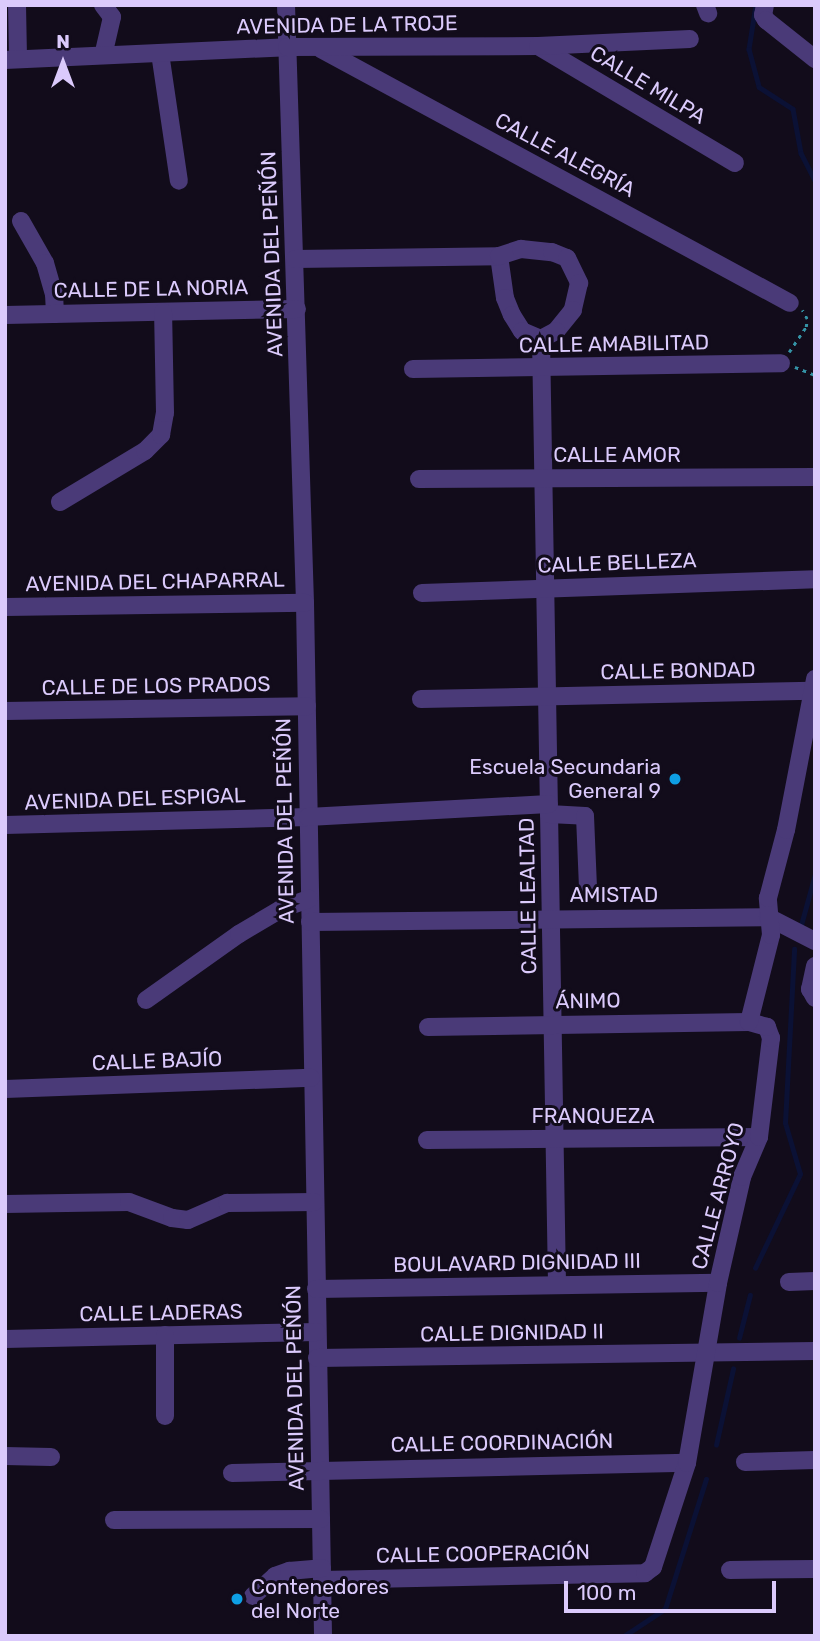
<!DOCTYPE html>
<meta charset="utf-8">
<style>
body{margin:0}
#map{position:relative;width:820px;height:1641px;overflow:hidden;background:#120c1b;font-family:Rubik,sans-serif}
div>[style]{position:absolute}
.stream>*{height:4.5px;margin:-2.25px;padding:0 2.25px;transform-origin:2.25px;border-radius:2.25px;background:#0b1135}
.path>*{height:2.5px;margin-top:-1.25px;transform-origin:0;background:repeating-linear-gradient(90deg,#3493a6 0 3.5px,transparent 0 8.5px)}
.minor>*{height:18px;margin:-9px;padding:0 9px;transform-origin:9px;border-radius:9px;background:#4a3a78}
.dots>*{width:19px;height:19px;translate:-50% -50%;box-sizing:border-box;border:4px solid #120c1b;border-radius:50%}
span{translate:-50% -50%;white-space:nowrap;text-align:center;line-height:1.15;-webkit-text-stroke:6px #120c1b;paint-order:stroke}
.street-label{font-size:21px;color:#dbcafc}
.poi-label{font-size:21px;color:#dbcafc}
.right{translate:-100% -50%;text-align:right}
.left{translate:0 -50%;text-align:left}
.frame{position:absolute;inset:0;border:7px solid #dbcafc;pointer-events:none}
.north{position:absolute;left:28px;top:28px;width:70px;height:70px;-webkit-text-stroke:5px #120c1b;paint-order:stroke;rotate:0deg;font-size:19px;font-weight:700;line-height:28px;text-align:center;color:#dbcafc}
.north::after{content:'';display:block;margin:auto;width:24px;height:32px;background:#dbcafc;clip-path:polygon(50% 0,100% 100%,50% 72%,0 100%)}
.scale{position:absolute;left:564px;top:1581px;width:212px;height:32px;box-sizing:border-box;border:4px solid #dbcafc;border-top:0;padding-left:9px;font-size:21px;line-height:24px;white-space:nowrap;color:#dbcafc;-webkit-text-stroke:5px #120c1b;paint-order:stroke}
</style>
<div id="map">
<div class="stream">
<i style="left:756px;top:5px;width:45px;rotate:99deg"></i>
<i style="left:749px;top:49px;width:39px;rotate:75deg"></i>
<i style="left:759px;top:87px;width:40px;rotate:32.9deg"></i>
<i style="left:793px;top:109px;width:45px;rotate:79.7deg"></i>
<i style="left:801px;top:153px;width:31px;rotate:63deg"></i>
<i style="left:801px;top:925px;width:53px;rotate:-74.6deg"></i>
<i style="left:755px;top:1268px;width:104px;rotate:-64.4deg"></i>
<i style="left:800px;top:1174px;width:53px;rotate:-106.4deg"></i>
<i style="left:785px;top:1123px;width:174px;rotate:-87deg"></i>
<i style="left:739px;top:1338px;width:44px;rotate:-75.7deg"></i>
<i style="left:716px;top:1445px;width:78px;rotate:-77.4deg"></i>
<i style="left:624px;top:1636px;width:49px;rotate:-33.4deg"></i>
<i style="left:665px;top:1609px;width:136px;rotate:-72.5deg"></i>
</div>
<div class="path">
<i style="left:789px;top:352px;width:30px;rotate:-56deg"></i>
<i style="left:806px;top:327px;width:8px;rotate:-83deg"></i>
<i style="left:807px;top:319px;width:10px;rotate:-119deg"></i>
<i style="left:795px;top:367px;width:22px;rotate:22deg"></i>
</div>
<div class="minor">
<i style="left:17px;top:5px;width:54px;rotate:88.9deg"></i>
<i style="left:103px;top:5px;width:15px;rotate:53deg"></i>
<i style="left:112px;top:17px;width:39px;rotate:103deg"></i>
<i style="left:286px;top:5px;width:598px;rotate:88.18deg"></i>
<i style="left:305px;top:603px;width:1033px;rotate:89deg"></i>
<i style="left:705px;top:5px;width:9px;rotate:69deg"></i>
<i style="left:765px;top:5px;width:10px;rotate:101deg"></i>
<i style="left:763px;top:15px;width:6px;rotate:59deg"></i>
<i style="left:766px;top:20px;width:63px;rotate:38.5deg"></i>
<i style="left:538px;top:46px;width:229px;rotate:30.7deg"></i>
<i style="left:321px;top:49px;width:533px;rotate:28.44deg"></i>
<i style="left:160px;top:53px;width:129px;rotate:81.6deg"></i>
<i style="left:5px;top:60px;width:282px;rotate:-2.6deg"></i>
<i style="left:287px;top:47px;width:251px;rotate:-0.2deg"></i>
<i style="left:538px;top:46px;width:152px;rotate:-2.6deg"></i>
<i style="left:21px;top:221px;width:48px;rotate:60.3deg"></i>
<i style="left:45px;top:263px;width:32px;rotate:74deg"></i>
<i style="left:54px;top:294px;width:20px;rotate:87deg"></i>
<i style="left:499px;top:256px;width:42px;rotate:81.9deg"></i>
<i style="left:505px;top:298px;width:18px;rotate:68deg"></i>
<i style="left:512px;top:315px;width:19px;rotate:58deg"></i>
<i style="left:522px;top:331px;width:21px;rotate:23deg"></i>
<i style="left:295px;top:259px;width:204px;rotate:-0.8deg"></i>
<i style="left:499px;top:256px;width:23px;rotate:-18deg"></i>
<i style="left:521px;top:249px;width:31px;rotate:6deg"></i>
<i style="left:552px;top:252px;width:16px;rotate:22deg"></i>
<i style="left:567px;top:258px;width:28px;rotate:64deg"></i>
<i style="left:579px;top:283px;width:28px;rotate:103deg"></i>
<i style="left:573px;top:310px;width:27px;rotate:129deg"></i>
<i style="left:556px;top:331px;width:17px;rotate:152deg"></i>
<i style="left:5px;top:315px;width:292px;rotate:-1.2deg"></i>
<i style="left:541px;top:339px;width:945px;rotate:89.03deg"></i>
<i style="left:413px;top:369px;width:368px;rotate:-0.9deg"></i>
<i style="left:419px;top:479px;width:396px;rotate:-0.3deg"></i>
<i style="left:60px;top:502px;width:99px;rotate:-31deg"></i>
<i style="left:145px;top:451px;width:23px;rotate:-45deg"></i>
<i style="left:161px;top:435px;width:22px;rotate:-80deg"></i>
<i style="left:165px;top:413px;width:101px;rotate:-91.1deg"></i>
<i style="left:422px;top:593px;width:393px;rotate:-2deg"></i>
<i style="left:5px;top:607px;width:300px;rotate:-0.8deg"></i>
<i style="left:421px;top:699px;width:391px;rotate:-1.2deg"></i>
<i style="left:5px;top:711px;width:302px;rotate:-0.9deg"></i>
<i style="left:549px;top:814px;width:36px;rotate:3deg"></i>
<i style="left:585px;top:816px;width:73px;rotate:87.6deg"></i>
<i style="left:5px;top:825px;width:303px;rotate:-1.5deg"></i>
<i style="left:308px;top:817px;width:241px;rotate:-3.1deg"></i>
<i style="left:310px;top:922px;width:458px;rotate:-0.6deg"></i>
<i style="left:768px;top:917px;width:53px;rotate:27.1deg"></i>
<i style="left:815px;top:966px;width:24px;rotate:102deg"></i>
<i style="left:810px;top:989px;width:10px;rotate:61deg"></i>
<i style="left:146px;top:1000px;width:114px;rotate:-35.4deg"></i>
<i style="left:239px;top:934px;width:49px;rotate:-30.8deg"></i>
<i style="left:281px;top:909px;width:30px;rotate:-20deg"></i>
<i style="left:428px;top:1027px;width:321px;rotate:-0.9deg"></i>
<i style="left:5px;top:1089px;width:306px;rotate:-2.1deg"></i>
<i style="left:427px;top:1140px;width:332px;rotate:-0.5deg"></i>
<i style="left:5px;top:1204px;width:124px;rotate:-0.9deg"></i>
<i style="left:129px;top:1202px;width:46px;rotate:20.4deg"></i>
<i style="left:172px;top:1218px;width:16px;rotate:7deg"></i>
<i style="left:188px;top:1220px;width:43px;rotate:-23.6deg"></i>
<i style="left:227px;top:1203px;width:87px;rotate:-0.7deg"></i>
<i style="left:789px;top:1282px;width:26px;rotate:-2deg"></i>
<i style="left:316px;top:1289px;width:402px;rotate:-0.9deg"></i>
<i style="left:5px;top:1339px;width:312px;rotate:-1.3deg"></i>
<i style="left:317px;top:1358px;width:498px;rotate:-0.8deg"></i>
<i style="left:165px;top:1416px;width:81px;rotate:-90deg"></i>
<i style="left:5px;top:1456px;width:46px;rotate:1.2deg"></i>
<i style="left:745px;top:1462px;width:70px;rotate:-1.6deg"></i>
<i style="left:232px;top:1473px;width:455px;rotate:-1.3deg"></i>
<i style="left:114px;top:1520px;width:207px;rotate:-0.3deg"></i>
<i style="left:730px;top:1570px;width:85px;rotate:-0.7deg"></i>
<i style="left:322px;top:1580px;width:323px;rotate:-1.2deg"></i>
<i style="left:645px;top:1573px;width:10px;rotate:-37deg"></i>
<i style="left:653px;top:1567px;width:109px;rotate:-71.9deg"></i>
<i style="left:687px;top:1463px;width:183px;rotate:-80.2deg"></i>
<i style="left:718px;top:1283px;width:109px;rotate:-77.2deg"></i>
<i style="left:742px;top:1177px;width:43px;rotate:-67deg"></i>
<i style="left:759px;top:1137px;width:100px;rotate:-83.1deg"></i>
<i style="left:771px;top:1038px;width:12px;rotate:-110deg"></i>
<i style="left:767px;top:1027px;width:19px;rotate:-164deg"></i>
<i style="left:749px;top:1022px;width:90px;rotate:-75.8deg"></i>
<i style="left:771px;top:935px;width:37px;rotate:-95deg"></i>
<i style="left:768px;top:898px;width:70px;rotate:-75.2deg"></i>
<i style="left:786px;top:830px;width:154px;rotate:-79.1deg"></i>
<i style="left:253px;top:1596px;width:30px;rotate:-42deg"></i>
<i style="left:275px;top:1576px;width:15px;rotate:-20deg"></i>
<i style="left:289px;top:1571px;width:33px;rotate:-5deg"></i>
</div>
<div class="dots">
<i style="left:675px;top:779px;background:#0e9fe4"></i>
<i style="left:237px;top:1599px;background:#0e9fe4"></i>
</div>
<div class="street-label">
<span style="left:347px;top:25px;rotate:-1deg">AVENIDA DE LA TROJE</span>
<span style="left:648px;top:85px;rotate:31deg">CALLE MILPA</span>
<span style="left:565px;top:155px;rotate:28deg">CALLE ALEGRÍA</span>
<span style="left:272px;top:254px;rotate:-92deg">AVENIDA DEL PEÑÓN</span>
<span style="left:151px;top:289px;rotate:-1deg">CALLE DE LA NORIA</span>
<span style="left:614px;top:344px;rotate:-1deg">CALLE AMABILITAD</span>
<span style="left:617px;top:455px">CALLE AMOR</span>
<span style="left:617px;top:563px;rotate:-2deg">CALLE BELLEZA</span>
<span style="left:155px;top:582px;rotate:-1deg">AVENIDA DEL CHAPARRAL</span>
<span style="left:678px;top:671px;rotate:-1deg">CALLE BONDAD</span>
<span style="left:156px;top:686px;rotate:-1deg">CALLE DE LOS PRADOS</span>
<span style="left:135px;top:799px;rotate:-2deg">AVENIDA DEL ESPIGAL</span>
<span style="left:285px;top:821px;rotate:-91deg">AVENIDA DEL PEÑÓN</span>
<span style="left:614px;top:895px">AMISTAD</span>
<span style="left:528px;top:896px;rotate:-91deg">CALLE LEALTAD</span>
<span style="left:588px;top:1001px;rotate:-1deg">ÁNIMO</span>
<span style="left:157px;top:1061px;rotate:-2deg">CALLE BAJÍO</span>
<span style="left:593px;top:1116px">FRANQUEZA</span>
<span style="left:718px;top:1196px;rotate:-75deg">CALLE ARROYO</span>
<span style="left:517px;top:1263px;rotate:-1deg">BOULAVARD DIGNIDAD III</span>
<span style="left:161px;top:1313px;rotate:-1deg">CALLE LADERAS</span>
<span style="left:512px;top:1333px;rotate:-1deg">CALLE DIGNIDAD II</span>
<span style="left:295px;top:1388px;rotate:-91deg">AVENIDA DEL PEÑÓN</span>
<span style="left:502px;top:1443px;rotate:-1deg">CALLE COORDINACIÓN</span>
<span style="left:483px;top:1554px;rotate:-1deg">CALLE COOPERACIÓN</span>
</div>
<div class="poi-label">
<span class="right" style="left:661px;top:779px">Escuela Secundaria<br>General 9</span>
<span class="left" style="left:251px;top:1599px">Contenedores<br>del Norte</span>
</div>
<div class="frame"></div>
<div class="north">N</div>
<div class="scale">100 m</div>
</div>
